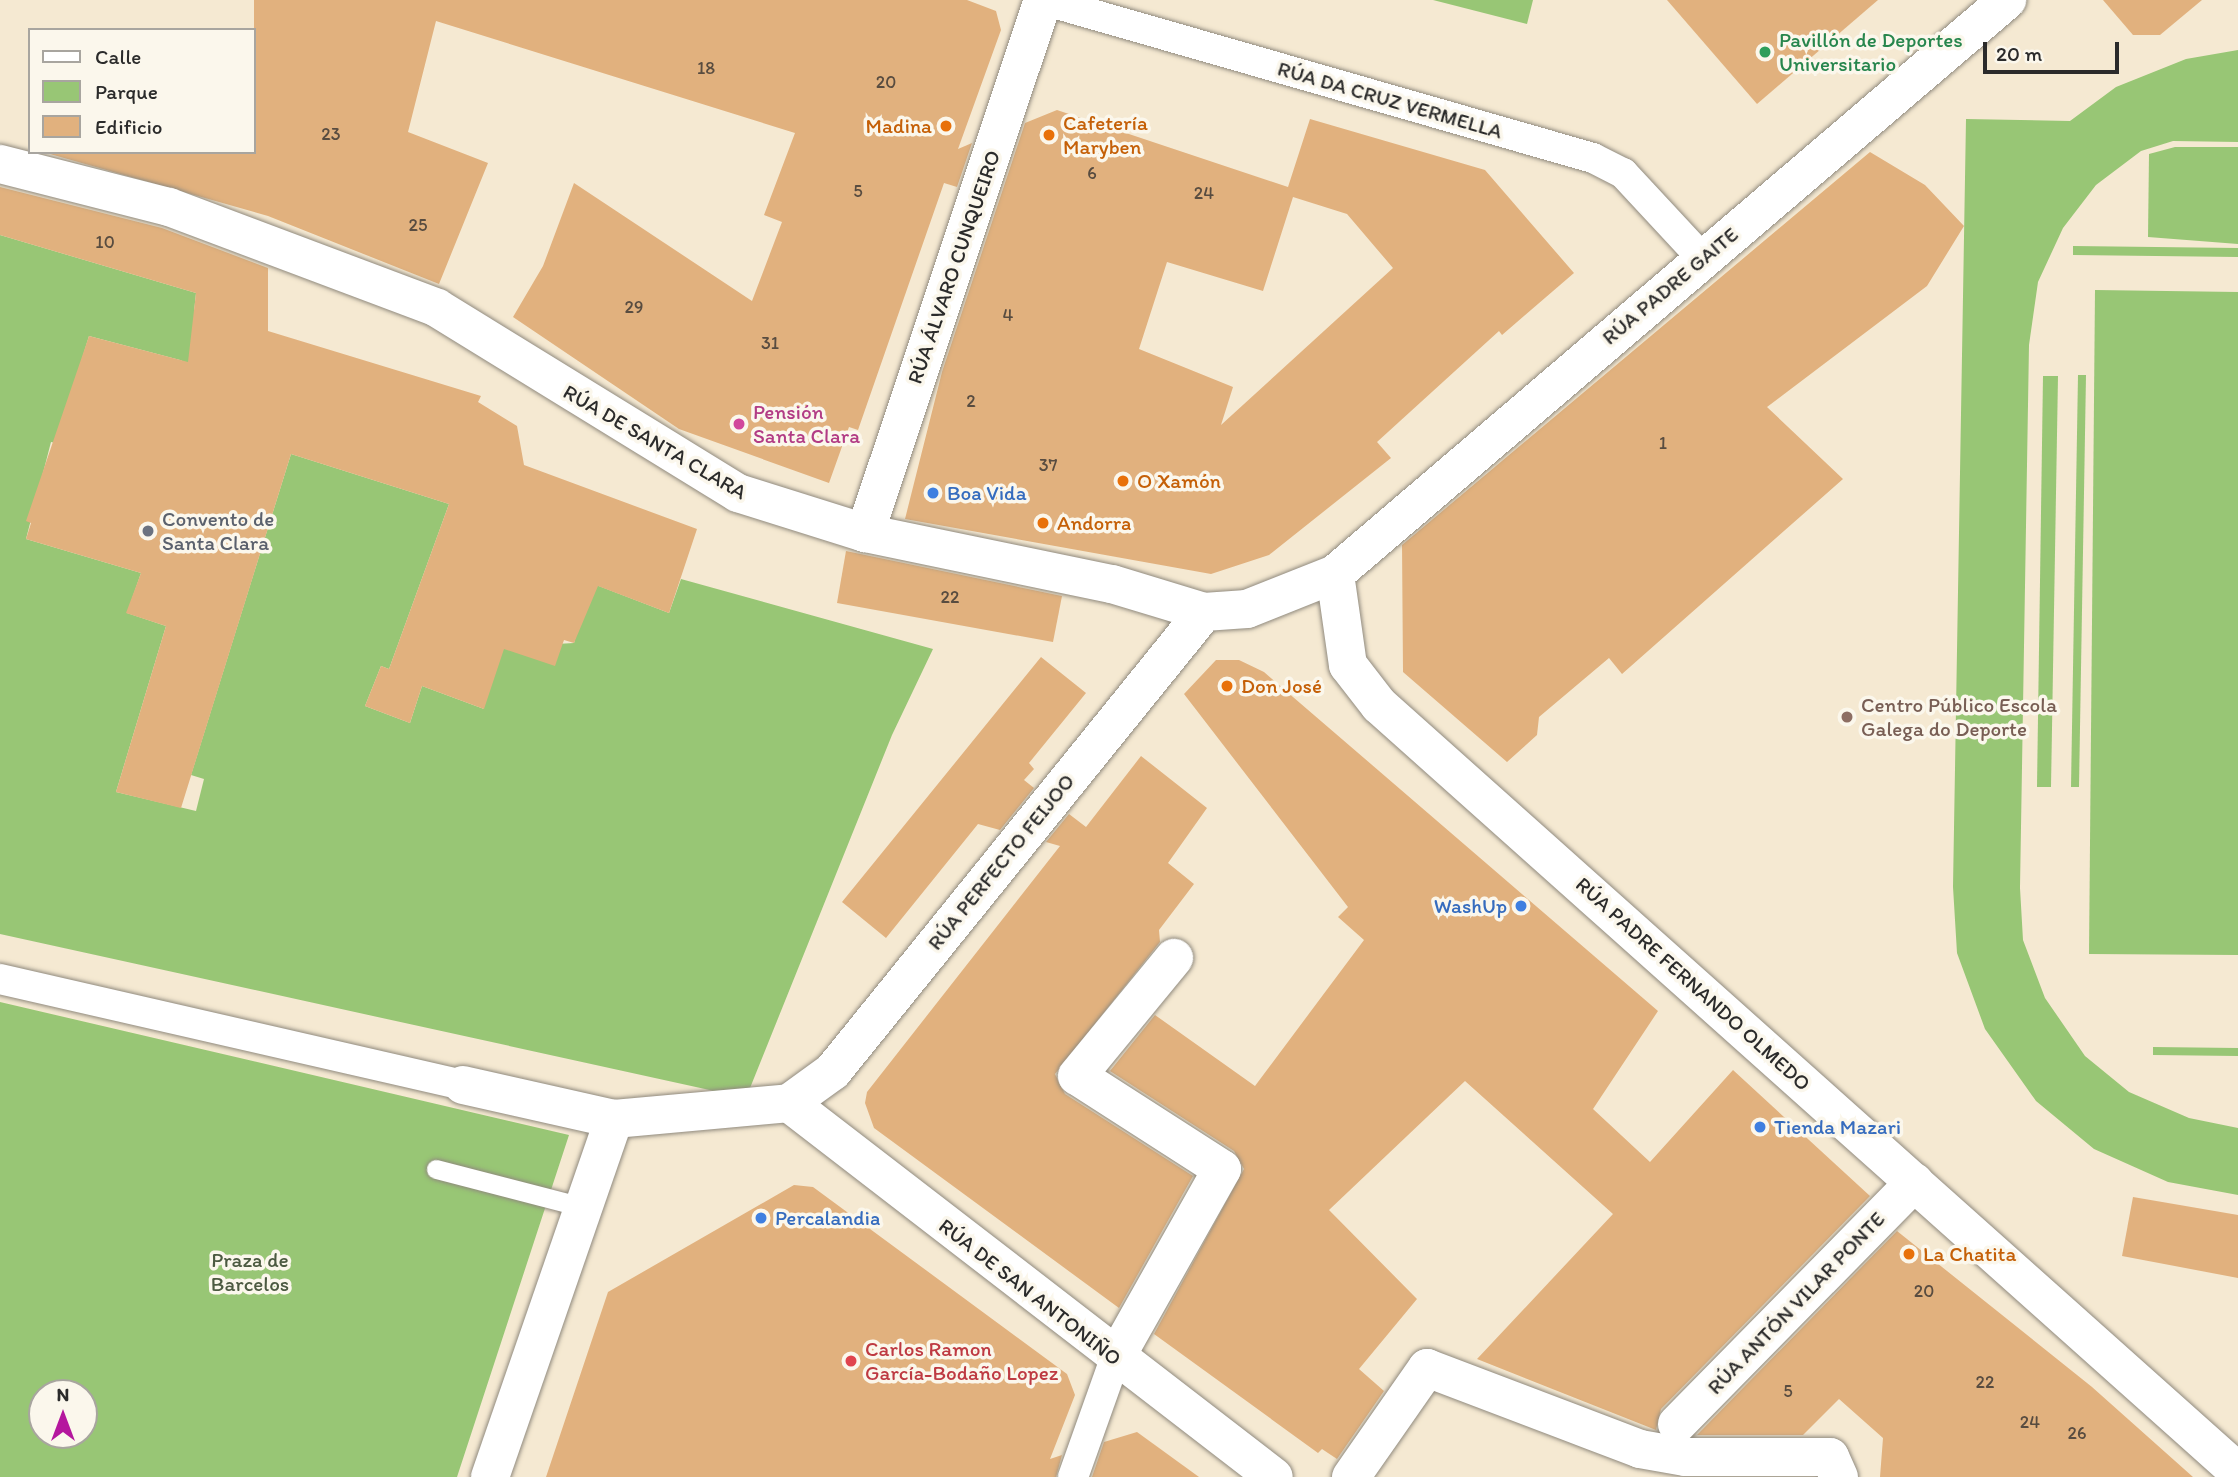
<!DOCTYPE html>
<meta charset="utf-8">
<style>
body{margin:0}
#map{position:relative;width:2238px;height:1477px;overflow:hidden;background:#f5e9d2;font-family:Itim,sans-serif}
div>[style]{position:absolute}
.green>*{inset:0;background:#98c675}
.building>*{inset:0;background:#e1b17e}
.roads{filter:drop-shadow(0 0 2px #908a7e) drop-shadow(0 0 2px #908a7e)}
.service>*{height:19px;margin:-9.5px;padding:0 9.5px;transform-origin:9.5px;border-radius:9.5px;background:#fff}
.pedestrian>*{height:30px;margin:-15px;padding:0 15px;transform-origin:15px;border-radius:15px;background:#fff}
.minor>*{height:38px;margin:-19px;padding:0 19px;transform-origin:19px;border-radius:19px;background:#fff}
.dots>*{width:19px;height:19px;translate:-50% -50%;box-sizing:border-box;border:4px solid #fbf7ec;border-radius:50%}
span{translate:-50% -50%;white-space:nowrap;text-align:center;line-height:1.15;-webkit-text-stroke:7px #fbf7ec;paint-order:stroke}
.number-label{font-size:18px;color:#584c40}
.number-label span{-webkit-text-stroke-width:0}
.leisure-label{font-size:21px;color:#27864d}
.left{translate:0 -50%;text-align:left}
.street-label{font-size:21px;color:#2b2b2b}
.food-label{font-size:21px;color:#c56008}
.right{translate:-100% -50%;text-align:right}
.hotel-label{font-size:21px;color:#b23c85}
.shop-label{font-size:21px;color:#366cbe}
.worship-label{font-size:21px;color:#5b616d}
.education-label{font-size:21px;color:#785e54}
.park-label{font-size:21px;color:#4c5a41}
.health-label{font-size:21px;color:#be3a42}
.legend{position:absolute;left:28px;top:28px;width:228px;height:126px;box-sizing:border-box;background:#fbf7ec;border:2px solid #a8a59f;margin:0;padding:9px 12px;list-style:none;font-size:21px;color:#2b2b2b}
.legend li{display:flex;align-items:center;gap:14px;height:35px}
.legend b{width:35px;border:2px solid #a8a59f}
.north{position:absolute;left:28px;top:1379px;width:70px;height:70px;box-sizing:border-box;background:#fbf7ec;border:2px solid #a8a59f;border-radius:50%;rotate:0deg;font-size:19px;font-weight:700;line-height:28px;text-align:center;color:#2b2b2b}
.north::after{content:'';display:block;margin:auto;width:24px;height:32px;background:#b5179e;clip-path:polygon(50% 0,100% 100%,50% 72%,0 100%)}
.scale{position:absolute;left:1983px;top:42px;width:136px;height:32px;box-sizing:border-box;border:4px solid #2b2b2b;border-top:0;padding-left:9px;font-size:21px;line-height:24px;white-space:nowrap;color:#2b2b2b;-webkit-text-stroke:5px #fbf7ec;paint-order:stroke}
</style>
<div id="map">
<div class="green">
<i style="clip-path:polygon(1433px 0,1533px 0,1527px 24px)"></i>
<i style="clip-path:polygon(2238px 50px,2238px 142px,2173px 141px,2141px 151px,2096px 185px,2063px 228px,2038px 282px,2029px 345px,2020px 888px,2023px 940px,2045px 998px,2085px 1056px,2129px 1092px,2189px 1118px,2238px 1128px,2238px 1195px,2168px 1182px,2094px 1149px,2036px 1101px,1985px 1029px,1957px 953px,1953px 887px,1966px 119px,2070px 121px,2116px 87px,2186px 59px)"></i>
<i style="clip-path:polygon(2175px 147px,2238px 147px,2238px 244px,2148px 237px,2149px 154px)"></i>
<i style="clip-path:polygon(0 235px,196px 293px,194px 312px,242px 387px,180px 360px,89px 336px,56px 443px,51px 442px,26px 539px,141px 573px,127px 613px,166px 626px,116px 792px,196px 811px,204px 779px,191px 775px,291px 454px,449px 504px,389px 669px,381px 666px,365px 706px,410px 723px,422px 686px,484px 709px,433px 651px,574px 643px,591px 583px,669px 613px,681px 579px,933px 649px,892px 735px,746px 1098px,0 934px)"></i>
<i style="clip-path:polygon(2073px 246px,2238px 248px,2238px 257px,2073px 255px)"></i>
<i style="clip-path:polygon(2095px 290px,2238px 292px,2238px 955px,2089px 954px)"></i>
<i style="clip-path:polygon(2078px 375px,2086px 375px,2079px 787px,2071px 787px)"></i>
<i style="clip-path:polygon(2043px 376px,2058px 376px,2051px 787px,2037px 787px)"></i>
<i style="clip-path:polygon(evenodd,0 1002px,569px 1135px,457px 1477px,0 1477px,0 1002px,42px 1393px,84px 1393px,84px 1435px,42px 1435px,42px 1393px)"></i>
<i style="clip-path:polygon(2153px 1047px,2238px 1048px,2238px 1056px,2153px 1055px)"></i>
</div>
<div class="building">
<i style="clip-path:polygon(254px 0,967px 0,996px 11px,1001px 30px,958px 149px,972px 143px,957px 187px,944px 183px,858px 430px,849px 427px,829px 483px,679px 429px,513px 317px,543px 266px,574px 183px,752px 301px,782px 222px,764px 215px,795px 133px,436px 21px,408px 132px,488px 163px,439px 284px,268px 216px,43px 152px,254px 152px)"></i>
<i style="clip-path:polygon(1667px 0,1878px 0,1757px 104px)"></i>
<i style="clip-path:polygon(2103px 0,2202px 0,2160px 35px,2133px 35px)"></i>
<i style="clip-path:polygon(evenodd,1057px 110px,1288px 187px,1310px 119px,1485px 170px,1574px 273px,1502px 335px,1499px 331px,1377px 442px,1391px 458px,1269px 555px,1211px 574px,905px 519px,942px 372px,1025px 123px,1057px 110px,1293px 197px,1347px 214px,1393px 268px,1221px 425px,1233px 387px,1139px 349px,1167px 262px,1263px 291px,1293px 197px)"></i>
<i style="clip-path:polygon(1870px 152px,1925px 185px,1964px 226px,1927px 286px,1767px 407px,1843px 479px,1622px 674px,1609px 658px,1539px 717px,1537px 735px,1507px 762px,1403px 672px,1402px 545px)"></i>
<i style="clip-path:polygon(0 187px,162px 228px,268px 268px,268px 331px,481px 396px,478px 402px,517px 426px,524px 465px,697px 529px,669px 613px,598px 586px,574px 643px,564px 640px,555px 666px,504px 649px,484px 709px,422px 686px,410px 723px,365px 706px,381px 666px,389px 669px,449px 504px,291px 454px,181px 808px,116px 792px,166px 626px,126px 613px,141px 573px,26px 539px,31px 523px,26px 521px,89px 336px,188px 362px,196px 293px,0 235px)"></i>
<i style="clip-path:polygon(846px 551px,1062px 596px,1053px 642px,837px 603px)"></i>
<i style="clip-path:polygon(1041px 657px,1086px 693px,1029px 763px,1034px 769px,1024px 780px,1034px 788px,1000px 830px,978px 824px,886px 938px,842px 902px)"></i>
<i style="clip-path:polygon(1216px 660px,1239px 660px,1264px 672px,1658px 1011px,1593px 1109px,1650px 1162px,1733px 1070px,1870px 1196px,1661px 1409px,1656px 1430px,1477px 1359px,1613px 1214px,1465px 1081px,1329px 1210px,1417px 1299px,1359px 1369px,1384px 1391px,1337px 1459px,1322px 1449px,1318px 1453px,1154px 1334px,1244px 1169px,1234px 1151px,1110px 1071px,1155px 1015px,1255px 1086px,1364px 940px,1338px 917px,1348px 907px,1184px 694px)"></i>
<i style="clip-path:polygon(1141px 756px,1207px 808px,1168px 863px,1194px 884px,1159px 930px,1160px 942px,1055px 1074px,1065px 1094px,1193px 1176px,1119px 1308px,874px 1128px,865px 1103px,867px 1092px,1060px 846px,1046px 842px,1069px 814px,1086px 827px)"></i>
<i style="clip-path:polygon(794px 1185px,813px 1187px,1067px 1374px,1075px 1395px,1050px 1459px,1062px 1455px,1056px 1477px,546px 1477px,608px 1292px)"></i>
<i style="clip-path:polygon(2133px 1197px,2238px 1215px,2238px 1278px,2122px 1256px)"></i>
<i style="clip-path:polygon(1897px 1231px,2092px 1387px,2193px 1477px,1880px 1477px,1883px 1438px,1839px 1399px,1803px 1435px,1697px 1435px)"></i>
<i style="clip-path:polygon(1137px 1432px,1199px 1477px,1092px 1477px,1104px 1442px)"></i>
</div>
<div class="roads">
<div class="service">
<i style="left:436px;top:1169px;width:152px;rotate:14.5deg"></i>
</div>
<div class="pedestrian">
<i style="left:1043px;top:0;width:572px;rotate:16.03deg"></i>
<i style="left:1593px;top:158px;width:34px;rotate:27deg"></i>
<i style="left:1623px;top:173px;width:116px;rotate:47.1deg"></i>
<i style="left:0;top:979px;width:475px;rotate:12.9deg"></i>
<i style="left:1073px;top:1477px;width:125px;rotate:-70.4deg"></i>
</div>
<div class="minor">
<i style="left:0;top:164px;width:174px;rotate:14.3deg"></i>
<i style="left:169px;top:207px;width:286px;rotate:20.6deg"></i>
<i style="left:437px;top:308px;width:353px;rotate:31.6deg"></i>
<i style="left:738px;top:493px;width:133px;rotate:17.5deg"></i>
<i style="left:865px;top:533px;width:252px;rotate:11.7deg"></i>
<i style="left:1112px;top:584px;width:96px;rotate:16.9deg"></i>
<i style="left:1204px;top:612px;width:43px;rotate:-4deg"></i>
<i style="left:1247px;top:609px;width:95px;rotate:-21.7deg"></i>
<i style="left:1335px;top:574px;width:884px;rotate:-40.5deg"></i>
<i style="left:865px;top:533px;width:562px;rotate:-71.53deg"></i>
<i style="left:1335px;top:574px;width:92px;rotate:81.9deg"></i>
<i style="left:1348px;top:665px;width:51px;rotate:52.2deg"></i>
<i style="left:1379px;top:705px;width:1152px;rotate:41.76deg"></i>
<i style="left:463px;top:1085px;width:155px;rotate:12.7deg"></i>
<i style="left:614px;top:1119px;width:176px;rotate:-5.2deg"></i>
<i style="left:789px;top:1103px;width:54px;rotate:-36deg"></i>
<i style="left:833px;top:1071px;width:590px;rotate:-51.05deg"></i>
<i style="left:789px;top:1103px;width:612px;rotate:37.64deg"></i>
<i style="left:1115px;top:1359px;width:218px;rotate:-60.6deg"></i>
<i style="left:1222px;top:1169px;width:172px;rotate:-147.3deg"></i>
<i style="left:1077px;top:1076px;width:153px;rotate:-50.6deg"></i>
<i style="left:1677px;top:1424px;width:339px;rotate:-45.5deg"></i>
<i style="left:490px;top:1477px;width:379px;rotate:-70.9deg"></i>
<i style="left:1351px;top:1477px;width:133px;rotate:-55.1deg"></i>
<i style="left:1427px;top:1368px;width:228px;rotate:20.8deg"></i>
<i style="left:1640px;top:1449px;width:46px;rotate:10.1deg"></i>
<i style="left:1685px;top:1457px;width:145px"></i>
<i style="left:1830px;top:1457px;width:22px;rotate:66deg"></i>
</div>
</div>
<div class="dots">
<i style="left:1765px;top:52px;background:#2e9e5b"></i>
<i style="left:946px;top:126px;background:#e8710a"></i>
<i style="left:1049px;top:135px;background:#e8710a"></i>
<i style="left:739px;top:424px;background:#d1479c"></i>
<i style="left:1123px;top:481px;background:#e8710a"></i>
<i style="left:933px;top:493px;background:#3f7fe0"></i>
<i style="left:1043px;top:523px;background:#e8710a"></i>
<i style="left:148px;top:531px;background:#6b7280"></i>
<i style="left:1227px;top:686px;background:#e8710a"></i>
<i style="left:1847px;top:717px;background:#8d6e63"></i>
<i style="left:1521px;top:906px;background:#3f7fe0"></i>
<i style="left:1760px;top:1127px;background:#3f7fe0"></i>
<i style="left:761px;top:1218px;background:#3f7fe0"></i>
<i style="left:1909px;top:1254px;background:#e8710a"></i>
<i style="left:851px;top:1361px;background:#e0444e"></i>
</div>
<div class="number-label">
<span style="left:706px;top:68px">18</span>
<span style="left:886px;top:82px">20</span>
<span style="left:331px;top:134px">23</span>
<span style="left:1092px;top:173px">6</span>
<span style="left:858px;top:191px">5</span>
<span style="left:1204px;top:193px">24</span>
<span style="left:418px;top:225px">25</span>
<span style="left:105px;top:242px">10</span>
<span style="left:634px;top:307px">29</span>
<span style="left:1008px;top:315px">4</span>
<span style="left:770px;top:343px">31</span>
<span style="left:971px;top:401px">2</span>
<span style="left:1663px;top:443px">1</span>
<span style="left:1048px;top:465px">37</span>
<span style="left:950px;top:597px">22</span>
<span style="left:1924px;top:1291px">20</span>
<span style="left:1985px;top:1382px">22</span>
<span style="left:1788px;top:1391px">5</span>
<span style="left:2030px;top:1422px">24</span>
<span style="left:2077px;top:1433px">26</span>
</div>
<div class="leisure-label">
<span class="left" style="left:1779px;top:52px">Pavillón de Deportes<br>Universitario</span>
</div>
<div class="street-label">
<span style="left:1390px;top:100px;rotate:16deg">RÚA DA CRUZ VERMELLA</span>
<span style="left:954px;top:267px;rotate:-71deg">RÚA ÁLVARO CUNQUEIRO</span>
<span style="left:1670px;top:286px;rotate:-40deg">RÚA PADRE GAITE</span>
<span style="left:655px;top:442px;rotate:30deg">RÚA DE SANTA CLARA</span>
<span style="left:1001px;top:862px;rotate:-51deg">RÚA PERFECTO FEIJOO</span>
<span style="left:1693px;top:984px;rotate:42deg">RÚA PADRE FERNANDO OLMEDO</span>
<span style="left:1030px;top:1292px;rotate:38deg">RÚA DE SAN ANTONIÑO</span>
<span style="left:1796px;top:1303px;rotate:-46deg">RÚA ANTÓN VILAR PONTE</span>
</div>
<div class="food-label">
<span class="left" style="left:1063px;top:135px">Cafetería<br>Maryben</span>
<span class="right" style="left:932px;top:126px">Madina</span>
<span class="left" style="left:1137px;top:481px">O Xamón</span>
<span class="left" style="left:1057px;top:523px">Andorra</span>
<span class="left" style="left:1241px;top:686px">Don José</span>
<span class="left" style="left:1923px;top:1254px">La Chatita</span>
</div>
<div class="hotel-label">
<span class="left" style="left:753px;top:424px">Pensión<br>Santa Clara</span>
</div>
<div class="shop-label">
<span class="left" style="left:947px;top:493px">Boa Vida</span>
<span class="right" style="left:1507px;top:906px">WashUp</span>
<span class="left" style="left:1774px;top:1127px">Tienda Mazari</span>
<span class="left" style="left:775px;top:1218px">Percalandia</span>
</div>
<div class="worship-label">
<span class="left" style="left:162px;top:531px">Convento de<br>Santa Clara</span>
</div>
<div class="education-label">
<span class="left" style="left:1861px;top:717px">Centro Público Escola<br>Galega do Deporte</span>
</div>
<div class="park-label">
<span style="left:250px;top:1272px">Praza de<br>Barcelos</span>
</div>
<div class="health-label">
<span class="left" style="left:865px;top:1361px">Carlos Ramon<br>García-Bodaño Lopez</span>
</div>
<ul class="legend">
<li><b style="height:9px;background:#fff"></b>Calle</li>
<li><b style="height:19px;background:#98c675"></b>Parque</li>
<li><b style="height:19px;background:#e1b17e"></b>Edificio</li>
</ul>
<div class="north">N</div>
<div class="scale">20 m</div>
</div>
